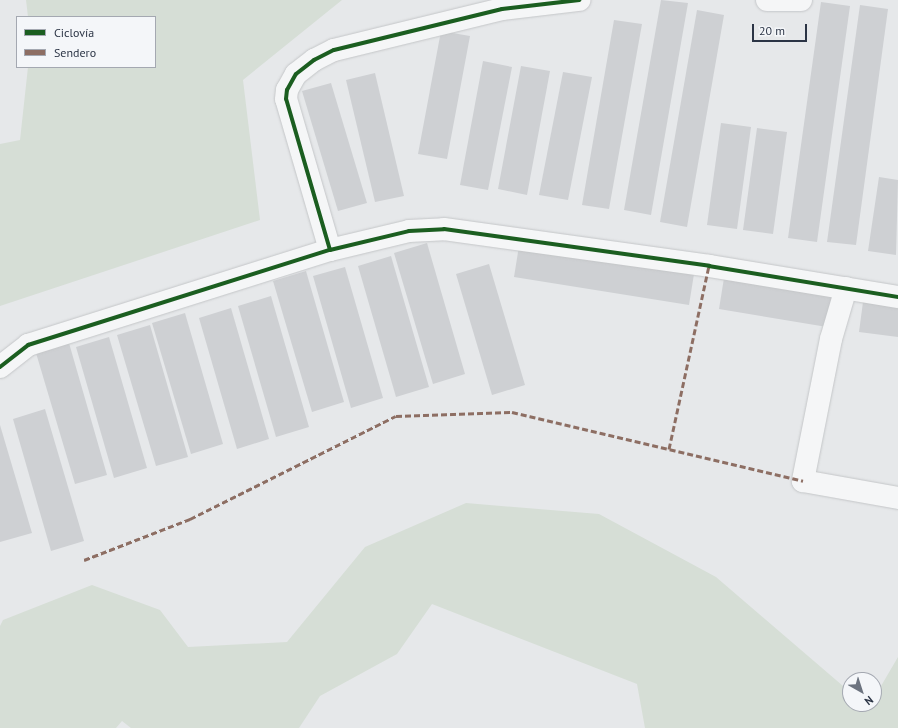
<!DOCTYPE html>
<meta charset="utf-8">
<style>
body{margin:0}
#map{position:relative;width:898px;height:728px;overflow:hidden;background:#e6e8ea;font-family:"PT Sans",sans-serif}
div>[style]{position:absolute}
.green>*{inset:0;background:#d6ded6}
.building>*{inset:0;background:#ced0d3}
.roads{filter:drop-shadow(0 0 1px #c4c6c8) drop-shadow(0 0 1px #c4c6c8)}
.street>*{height:22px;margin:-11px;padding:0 11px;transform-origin:11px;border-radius:11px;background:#f5f6f7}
.quiet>*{height:3px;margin-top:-1.5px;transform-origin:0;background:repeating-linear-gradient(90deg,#8d6e63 0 6px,transparent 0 9px)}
.cycleway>*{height:4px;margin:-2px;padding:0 2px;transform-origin:2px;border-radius:2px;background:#1b5e20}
span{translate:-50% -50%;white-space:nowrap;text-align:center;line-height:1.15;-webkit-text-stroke:3.5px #f4f6f9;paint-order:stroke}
.legend{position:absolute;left:16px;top:16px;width:140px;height:52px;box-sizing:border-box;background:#f4f6f9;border:1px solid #a4a8b1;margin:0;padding:5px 7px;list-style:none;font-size:12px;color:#2b3445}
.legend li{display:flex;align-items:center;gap:8px;height:20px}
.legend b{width:20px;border:1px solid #a4a8b1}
.north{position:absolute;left:842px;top:672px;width:40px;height:40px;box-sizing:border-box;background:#f4f6f9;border:1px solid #a4a8b1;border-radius:50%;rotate:141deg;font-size:11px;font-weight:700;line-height:16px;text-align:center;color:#2b3445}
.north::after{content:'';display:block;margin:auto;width:14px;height:18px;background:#6c737f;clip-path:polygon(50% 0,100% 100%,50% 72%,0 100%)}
.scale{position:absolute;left:752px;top:24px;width:55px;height:18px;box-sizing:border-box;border:2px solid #2b3445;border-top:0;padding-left:5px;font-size:12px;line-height:14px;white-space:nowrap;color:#2b3445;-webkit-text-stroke:3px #f4f6f9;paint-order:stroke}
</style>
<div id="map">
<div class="green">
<i style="clip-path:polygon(26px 0,342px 0,243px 80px,260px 220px,0 306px,0 144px,20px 140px,28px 67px,155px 67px,155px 17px,28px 17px)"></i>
<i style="clip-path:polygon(466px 503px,599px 514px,716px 577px,850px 692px,850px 704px,864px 704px,868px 708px,874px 704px,874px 698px,898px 657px,898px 728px,645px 728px,637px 684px,432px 604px,397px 654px,320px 696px,299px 728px,131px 728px,122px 721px,116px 728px,0 728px,0 626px,3px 620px,92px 585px,160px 610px,188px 647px,287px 642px,365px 547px)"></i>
</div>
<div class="building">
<i style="clip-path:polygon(661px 0,688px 3px,651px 215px,624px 210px)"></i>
<i style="clip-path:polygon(821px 2px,850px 6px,817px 242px,788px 238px)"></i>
<i style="clip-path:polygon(860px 5px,888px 9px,856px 245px,827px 242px)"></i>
<i style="clip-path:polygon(697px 10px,724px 15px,687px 227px,660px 222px)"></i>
<i style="clip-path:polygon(614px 20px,642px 24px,609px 209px,582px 205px)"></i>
<i style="clip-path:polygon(441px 31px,470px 36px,447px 159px,418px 154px)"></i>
<i style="clip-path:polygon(483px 61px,512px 67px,488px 190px,460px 185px)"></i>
<i style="clip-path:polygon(521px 66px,550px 71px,527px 195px,498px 189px)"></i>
<i style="clip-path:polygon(563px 72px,592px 77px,568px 200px,539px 195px)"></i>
<i style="clip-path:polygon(375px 73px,404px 196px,375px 202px,346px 80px)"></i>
<i style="clip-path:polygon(331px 83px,367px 203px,338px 211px,302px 91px)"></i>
<i style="clip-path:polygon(721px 123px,751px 127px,737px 229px,707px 225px)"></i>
<i style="clip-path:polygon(757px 128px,787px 132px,773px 234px,743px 230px)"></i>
<i style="clip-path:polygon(879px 177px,898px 180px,896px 255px,868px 251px)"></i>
<i style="clip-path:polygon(427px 243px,465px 374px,433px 384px,394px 253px)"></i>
<i style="clip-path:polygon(519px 246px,694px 274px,689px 305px,514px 277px)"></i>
<i style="clip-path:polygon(391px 256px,429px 387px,396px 397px,358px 266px)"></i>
<i style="clip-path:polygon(489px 264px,525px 385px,492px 395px,456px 274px)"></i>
<i style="clip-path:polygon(345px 267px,383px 398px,351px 408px,313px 276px)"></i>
<i style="clip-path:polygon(306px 271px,344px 402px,312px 412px,273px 281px)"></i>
<i style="clip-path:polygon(724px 278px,838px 297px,833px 328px,719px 309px)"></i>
<i style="clip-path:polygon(271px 296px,309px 427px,276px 437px,238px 306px)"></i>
<i style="clip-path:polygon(863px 302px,898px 307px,898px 337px,859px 332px)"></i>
<i style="clip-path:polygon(231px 308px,269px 439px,237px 449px,199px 318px)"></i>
<i style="clip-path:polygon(185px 313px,223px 444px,191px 454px,152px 323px)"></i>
<i style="clip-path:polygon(150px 325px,188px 457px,156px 466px,117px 335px)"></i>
<i style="clip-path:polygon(109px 337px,147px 468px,114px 478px,76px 347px)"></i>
<i style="clip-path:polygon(69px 343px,107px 475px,75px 484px,36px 353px)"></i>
<i style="clip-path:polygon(45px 409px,84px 541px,51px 551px,13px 419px)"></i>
<i style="clip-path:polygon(0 425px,32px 533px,0 542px)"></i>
</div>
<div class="roads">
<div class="street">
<i style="left:767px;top:0;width:34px"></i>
<i style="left:330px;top:250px;width:157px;rotate:-106.2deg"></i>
<i style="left:286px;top:99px;width:9px;rotate:-84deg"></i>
<i style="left:287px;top:90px;width:18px;rotate:-61deg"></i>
<i style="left:296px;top:74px;width:23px;rotate:-38deg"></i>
<i style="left:314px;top:60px;width:22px;rotate:-27deg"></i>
<i style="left:334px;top:50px;width:173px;rotate:-13.7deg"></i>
<i style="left:502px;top:9px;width:78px;rotate:-6.7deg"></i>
<i style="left:846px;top:288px;width:53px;rotate:106.4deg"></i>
<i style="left:831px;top:339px;width:145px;rotate:101.2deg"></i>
<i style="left:803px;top:481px;width:97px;rotate:10.1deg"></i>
<i style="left:0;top:367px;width:36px;rotate:-38deg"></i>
<i style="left:28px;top:345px;width:317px;rotate:-17.5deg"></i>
<i style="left:330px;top:250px;width:81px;rotate:-13.5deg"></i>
<i style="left:409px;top:231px;width:35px;rotate:-3deg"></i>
<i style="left:444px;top:229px;width:268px;rotate:7.9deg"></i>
<i style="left:709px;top:266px;width:192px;rotate:9.3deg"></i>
</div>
</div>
<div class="quiet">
<i style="left:669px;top:449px;width:187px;rotate:-77.7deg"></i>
<i style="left:84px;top:560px;width:114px;rotate:-21.1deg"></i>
<i style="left:190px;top:519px;width:230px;rotate:-26.6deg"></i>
<i style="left:396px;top:416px;width:116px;rotate:-2deg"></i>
<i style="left:512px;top:412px;width:299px;rotate:13.3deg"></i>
</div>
<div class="cycleway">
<i style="left:330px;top:250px;width:157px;rotate:-106.2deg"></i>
<i style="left:286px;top:99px;width:9px;rotate:-84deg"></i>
<i style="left:287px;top:90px;width:18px;rotate:-61deg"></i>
<i style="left:296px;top:74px;width:23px;rotate:-38deg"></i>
<i style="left:314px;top:60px;width:22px;rotate:-27deg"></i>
<i style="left:334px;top:50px;width:173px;rotate:-13.7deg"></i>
<i style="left:502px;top:9px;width:78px;rotate:-6.7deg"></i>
<i style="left:0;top:367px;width:36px;rotate:-38deg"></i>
<i style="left:28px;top:345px;width:317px;rotate:-17.5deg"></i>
<i style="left:330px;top:250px;width:81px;rotate:-13.5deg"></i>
<i style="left:409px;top:231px;width:35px;rotate:-3deg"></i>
<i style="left:444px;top:229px;width:268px;rotate:7.9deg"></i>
<i style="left:709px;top:266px;width:192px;rotate:9.3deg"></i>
</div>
<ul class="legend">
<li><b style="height:5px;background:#1b5e20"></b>Ciclovía</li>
<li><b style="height:5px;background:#8d6e63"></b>Sendero</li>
</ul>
<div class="north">N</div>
<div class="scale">20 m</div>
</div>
